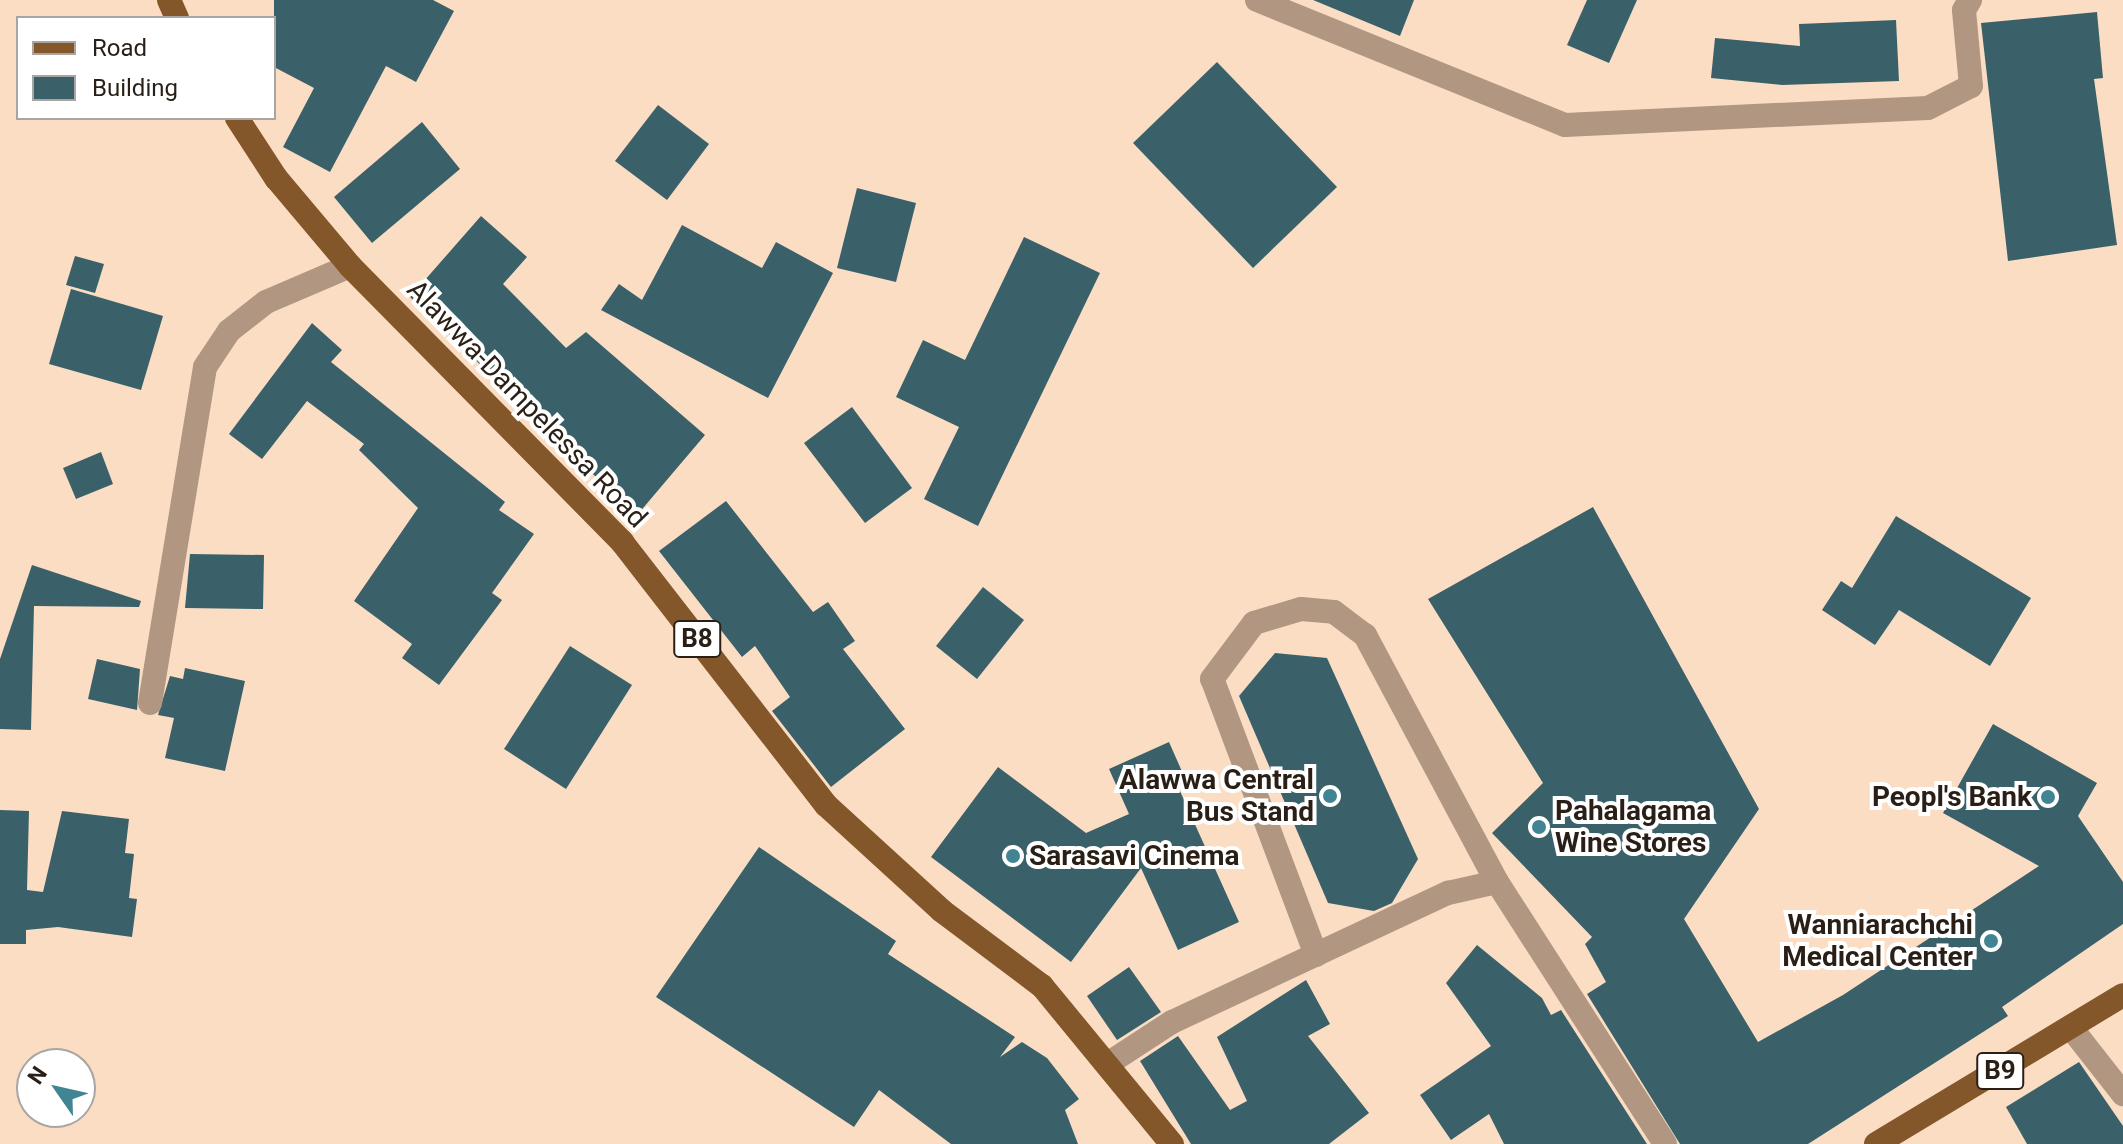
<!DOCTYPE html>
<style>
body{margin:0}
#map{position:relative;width:2123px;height:1144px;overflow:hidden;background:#fbddc4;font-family:Roboto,sans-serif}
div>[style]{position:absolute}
.building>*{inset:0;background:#3a616a}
.minor>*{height:24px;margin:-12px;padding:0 12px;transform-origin:12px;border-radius:12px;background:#b19781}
.major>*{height:24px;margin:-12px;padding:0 12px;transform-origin:12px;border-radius:12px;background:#84572b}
.dots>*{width:22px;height:22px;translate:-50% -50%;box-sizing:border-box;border:4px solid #fff;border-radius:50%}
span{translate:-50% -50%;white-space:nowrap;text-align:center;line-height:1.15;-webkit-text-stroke:8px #fff;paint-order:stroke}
.shield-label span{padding:2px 6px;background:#fff;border:2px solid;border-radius:6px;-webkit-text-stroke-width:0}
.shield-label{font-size:26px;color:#291f16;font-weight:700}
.street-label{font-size:28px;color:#291f16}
.poi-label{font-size:28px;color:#291f16;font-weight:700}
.right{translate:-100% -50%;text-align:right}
.left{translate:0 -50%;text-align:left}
.legend{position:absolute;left:16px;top:16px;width:260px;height:104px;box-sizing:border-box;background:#fff;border:2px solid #a9a5a2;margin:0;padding:10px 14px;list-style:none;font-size:24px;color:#291f16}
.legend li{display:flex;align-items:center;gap:16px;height:40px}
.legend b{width:40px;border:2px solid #a9a5a2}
.north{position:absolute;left:16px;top:1048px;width:80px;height:80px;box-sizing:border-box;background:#fff;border:2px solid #a9a5a2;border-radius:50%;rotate:304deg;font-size:22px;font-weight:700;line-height:32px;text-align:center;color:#291f16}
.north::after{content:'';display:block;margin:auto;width:28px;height:36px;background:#418594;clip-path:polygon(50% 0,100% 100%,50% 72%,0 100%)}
</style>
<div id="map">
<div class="building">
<i style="clip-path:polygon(274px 0,433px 0,454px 11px,416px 82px,386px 66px,330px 172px,283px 147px,314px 88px,274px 67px)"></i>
<i style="clip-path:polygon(1313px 0,1414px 0,1400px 36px)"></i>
<i style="clip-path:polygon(1587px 0,1637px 0,1609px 63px,1567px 45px)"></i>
<i style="clip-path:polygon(2097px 12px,2103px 78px,2094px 79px,2117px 245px,2008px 261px,1981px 23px)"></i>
<i style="clip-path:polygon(1896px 20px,1899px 81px,1782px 85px,1711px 78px,1715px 38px,1800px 46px,1799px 24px)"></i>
<i style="clip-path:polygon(1217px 62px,1337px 187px,1253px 268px,1133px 143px)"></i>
<i style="clip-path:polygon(658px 105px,709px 144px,667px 200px,615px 161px)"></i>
<i style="clip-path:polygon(422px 122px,460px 169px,372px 243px,334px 197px)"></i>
<i style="clip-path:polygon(857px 188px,916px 203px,896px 282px,837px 268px)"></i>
<i style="clip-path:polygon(481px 216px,527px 257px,503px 284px,566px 348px,586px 332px,705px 435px,638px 514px,517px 407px,520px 403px,410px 297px)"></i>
<i style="clip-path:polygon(682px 225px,762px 268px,776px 242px,833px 273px,768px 398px,601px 310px,619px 284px,642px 300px)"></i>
<i style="clip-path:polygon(1024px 237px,1100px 273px,978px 526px,924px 499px,959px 427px,896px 397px,923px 340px,965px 360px)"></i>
<i style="clip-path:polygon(75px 256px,104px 264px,95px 293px,66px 285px)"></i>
<i style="clip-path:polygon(71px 289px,163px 316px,141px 390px,49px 364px)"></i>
<i style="clip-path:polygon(312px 323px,342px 350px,331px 362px,505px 502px,499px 510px,534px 534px,492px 593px,502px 600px,439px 685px,402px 658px,412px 644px,354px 601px,418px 508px,359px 450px,364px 444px,307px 401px,262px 459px,229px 434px)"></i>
<i style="clip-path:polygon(852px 407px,912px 488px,865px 523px,804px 443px)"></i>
<i style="clip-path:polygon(101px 452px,113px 484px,76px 499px,63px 468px)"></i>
<i style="clip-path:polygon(726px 501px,813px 612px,828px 602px,855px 641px,843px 649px,905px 729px,831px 787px,772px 711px,790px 697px,755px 646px,742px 657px,659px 551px)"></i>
<i style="clip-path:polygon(1593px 507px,1759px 809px,1684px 919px,1758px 1042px,1843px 995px,2039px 866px,1943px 813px,1993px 724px,2097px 783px,2078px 816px,2123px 882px,2123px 924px,2002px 1007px,2008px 1016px,1808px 1144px,1680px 1144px,1587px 994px,1606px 982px,1585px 944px,1592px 937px,1492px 833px,1543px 783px,1428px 599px)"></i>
<i style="clip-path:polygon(1896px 516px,2031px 598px,1990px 666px,1899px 610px,1875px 645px,1822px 610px,1841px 581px,1852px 588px)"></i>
<i style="clip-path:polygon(190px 554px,264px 555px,263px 609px,185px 608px)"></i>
<i style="clip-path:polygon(32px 565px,141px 601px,139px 607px,34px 606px,31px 730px,0 729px,0 659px)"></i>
<i style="clip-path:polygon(983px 587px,1024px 620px,977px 679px,936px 646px)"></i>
<i style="clip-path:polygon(570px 646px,632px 685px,566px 789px,504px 749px)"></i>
<i style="clip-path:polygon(1275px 653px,1327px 658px,1418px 859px,1392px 903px,1374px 911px,1328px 903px,1239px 696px)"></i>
<i style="clip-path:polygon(97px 659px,140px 669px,137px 710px,88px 699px)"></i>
<i style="clip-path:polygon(185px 668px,245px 681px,225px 771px,165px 758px,174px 718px,158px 715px,170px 676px,183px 679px)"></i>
<i style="clip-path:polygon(1169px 742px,1184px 776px,1175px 780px,1239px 922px,1178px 950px,1141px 868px,1071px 962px,931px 857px,998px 767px,1086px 833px,1129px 814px,1109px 769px)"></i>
<i style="clip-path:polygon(0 810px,29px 811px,27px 890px,43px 892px,62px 811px,129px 819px,125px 853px,134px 854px,129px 898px,137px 899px,132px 937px,58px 927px,26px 930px,26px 944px,0 944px)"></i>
<i style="clip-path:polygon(759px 847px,896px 941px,888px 954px,1015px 1037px,1000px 1057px,1022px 1042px,1047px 1058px,1079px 1099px,1065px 1110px,1078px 1144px,951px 1144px,879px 1090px,854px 1127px,656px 997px)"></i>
<i style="clip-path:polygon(1477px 945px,1542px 998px,1551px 1015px,1561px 1010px,1647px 1144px,1504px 1144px,1489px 1114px,1451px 1140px,1420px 1095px,1491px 1046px,1446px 983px)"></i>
<i style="clip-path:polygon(1129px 967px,1161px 1012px,1117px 1040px,1087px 996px)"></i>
<i style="clip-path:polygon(1306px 980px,1330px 1024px,1308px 1036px,1369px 1113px,1329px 1144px,1191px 1144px,1140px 1061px,1178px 1036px,1230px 1110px,1247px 1101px,1217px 1037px)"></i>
<i style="clip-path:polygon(2079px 1062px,2123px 1126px,2123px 1144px,2027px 1144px,2006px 1107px)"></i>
</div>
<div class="minor">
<i style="left:1257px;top:0;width:332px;rotate:22.1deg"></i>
<i style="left:1565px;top:125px;width:363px;rotate:-2.7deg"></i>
<i style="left:1928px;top:108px;width:48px;rotate:-27.1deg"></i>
<i style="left:1971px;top:86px;width:76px;rotate:-95.3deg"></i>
<i style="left:1964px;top:10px;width:12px;rotate:-59deg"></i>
<i style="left:150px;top:703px;width:340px;rotate:-80.7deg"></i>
<i style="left:205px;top:367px;width:43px;rotate:-56.3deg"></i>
<i style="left:229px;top:331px;width:47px;rotate:-38.1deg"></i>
<i style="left:266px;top:302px;width:91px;rotate:-23.2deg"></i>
<i style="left:1316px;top:955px;width:295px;rotate:-110.6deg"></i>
<i style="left:1212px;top:679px;width:70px;rotate:-53.1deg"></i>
<i style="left:1254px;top:623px;width:49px;rotate:-16.6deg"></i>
<i style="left:1301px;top:609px;width:33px;rotate:5deg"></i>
<i style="left:1334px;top:612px;width:39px;rotate:37deg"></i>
<i style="left:1365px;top:635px;width:280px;rotate:61.9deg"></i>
<i style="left:2072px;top:1029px;width:83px;rotate:51.9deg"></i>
<i style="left:1109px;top:1063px;width:75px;rotate:-33.1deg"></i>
<i style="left:1172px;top:1022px;width:305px;rotate:-25.1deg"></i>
<i style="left:1448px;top:893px;width:50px;rotate:-12.7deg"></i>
<i style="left:1497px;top:882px;width:311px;rotate:57.3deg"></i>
</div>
<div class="major">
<i style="left:169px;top:0;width:20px;rotate:66deg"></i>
<i style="left:237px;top:118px;width:72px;rotate:57deg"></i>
<i style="left:276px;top:178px;width:115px;rotate:49.9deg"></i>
<i style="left:350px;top:266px;width:388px;rotate:45.4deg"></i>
<i style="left:622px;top:542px;width:333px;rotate:52.2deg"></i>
<i style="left:826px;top:805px;width:157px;rotate:42.4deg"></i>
<i style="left:942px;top:911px;width:125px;rotate:36.9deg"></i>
<i style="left:1042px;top:986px;width:205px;rotate:50.6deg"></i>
<i style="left:1876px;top:1144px;width:288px;rotate:-31.1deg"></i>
</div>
<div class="dots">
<i style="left:1330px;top:796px;background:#418594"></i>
<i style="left:2048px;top:797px;background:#418594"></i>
<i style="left:1539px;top:827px;background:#418594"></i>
<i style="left:1013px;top:856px;background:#418594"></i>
<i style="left:1991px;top:941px;background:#418594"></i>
</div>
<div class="shield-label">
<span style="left:697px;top:639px">B8</span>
<span style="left:2000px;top:1071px">B9</span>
</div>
<div class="street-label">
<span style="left:527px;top:404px;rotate:46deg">Alawwa-Dampelessa Road</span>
</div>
<div class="poi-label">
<span class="right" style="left:1314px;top:796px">Alawwa Central<br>Bus Stand</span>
<span class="right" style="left:2032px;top:797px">Peopl's Bank</span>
<span class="left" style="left:1555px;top:827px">Pahalagama<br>Wine Stores</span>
<span class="left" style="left:1029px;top:856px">Sarasavi Cinema</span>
<span class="right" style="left:1973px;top:941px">Wanniarachchi<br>Medical Center</span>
</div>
<ul class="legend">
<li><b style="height:10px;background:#84572b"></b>Road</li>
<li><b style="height:22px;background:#3a616a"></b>Building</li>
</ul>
<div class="north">N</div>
</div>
